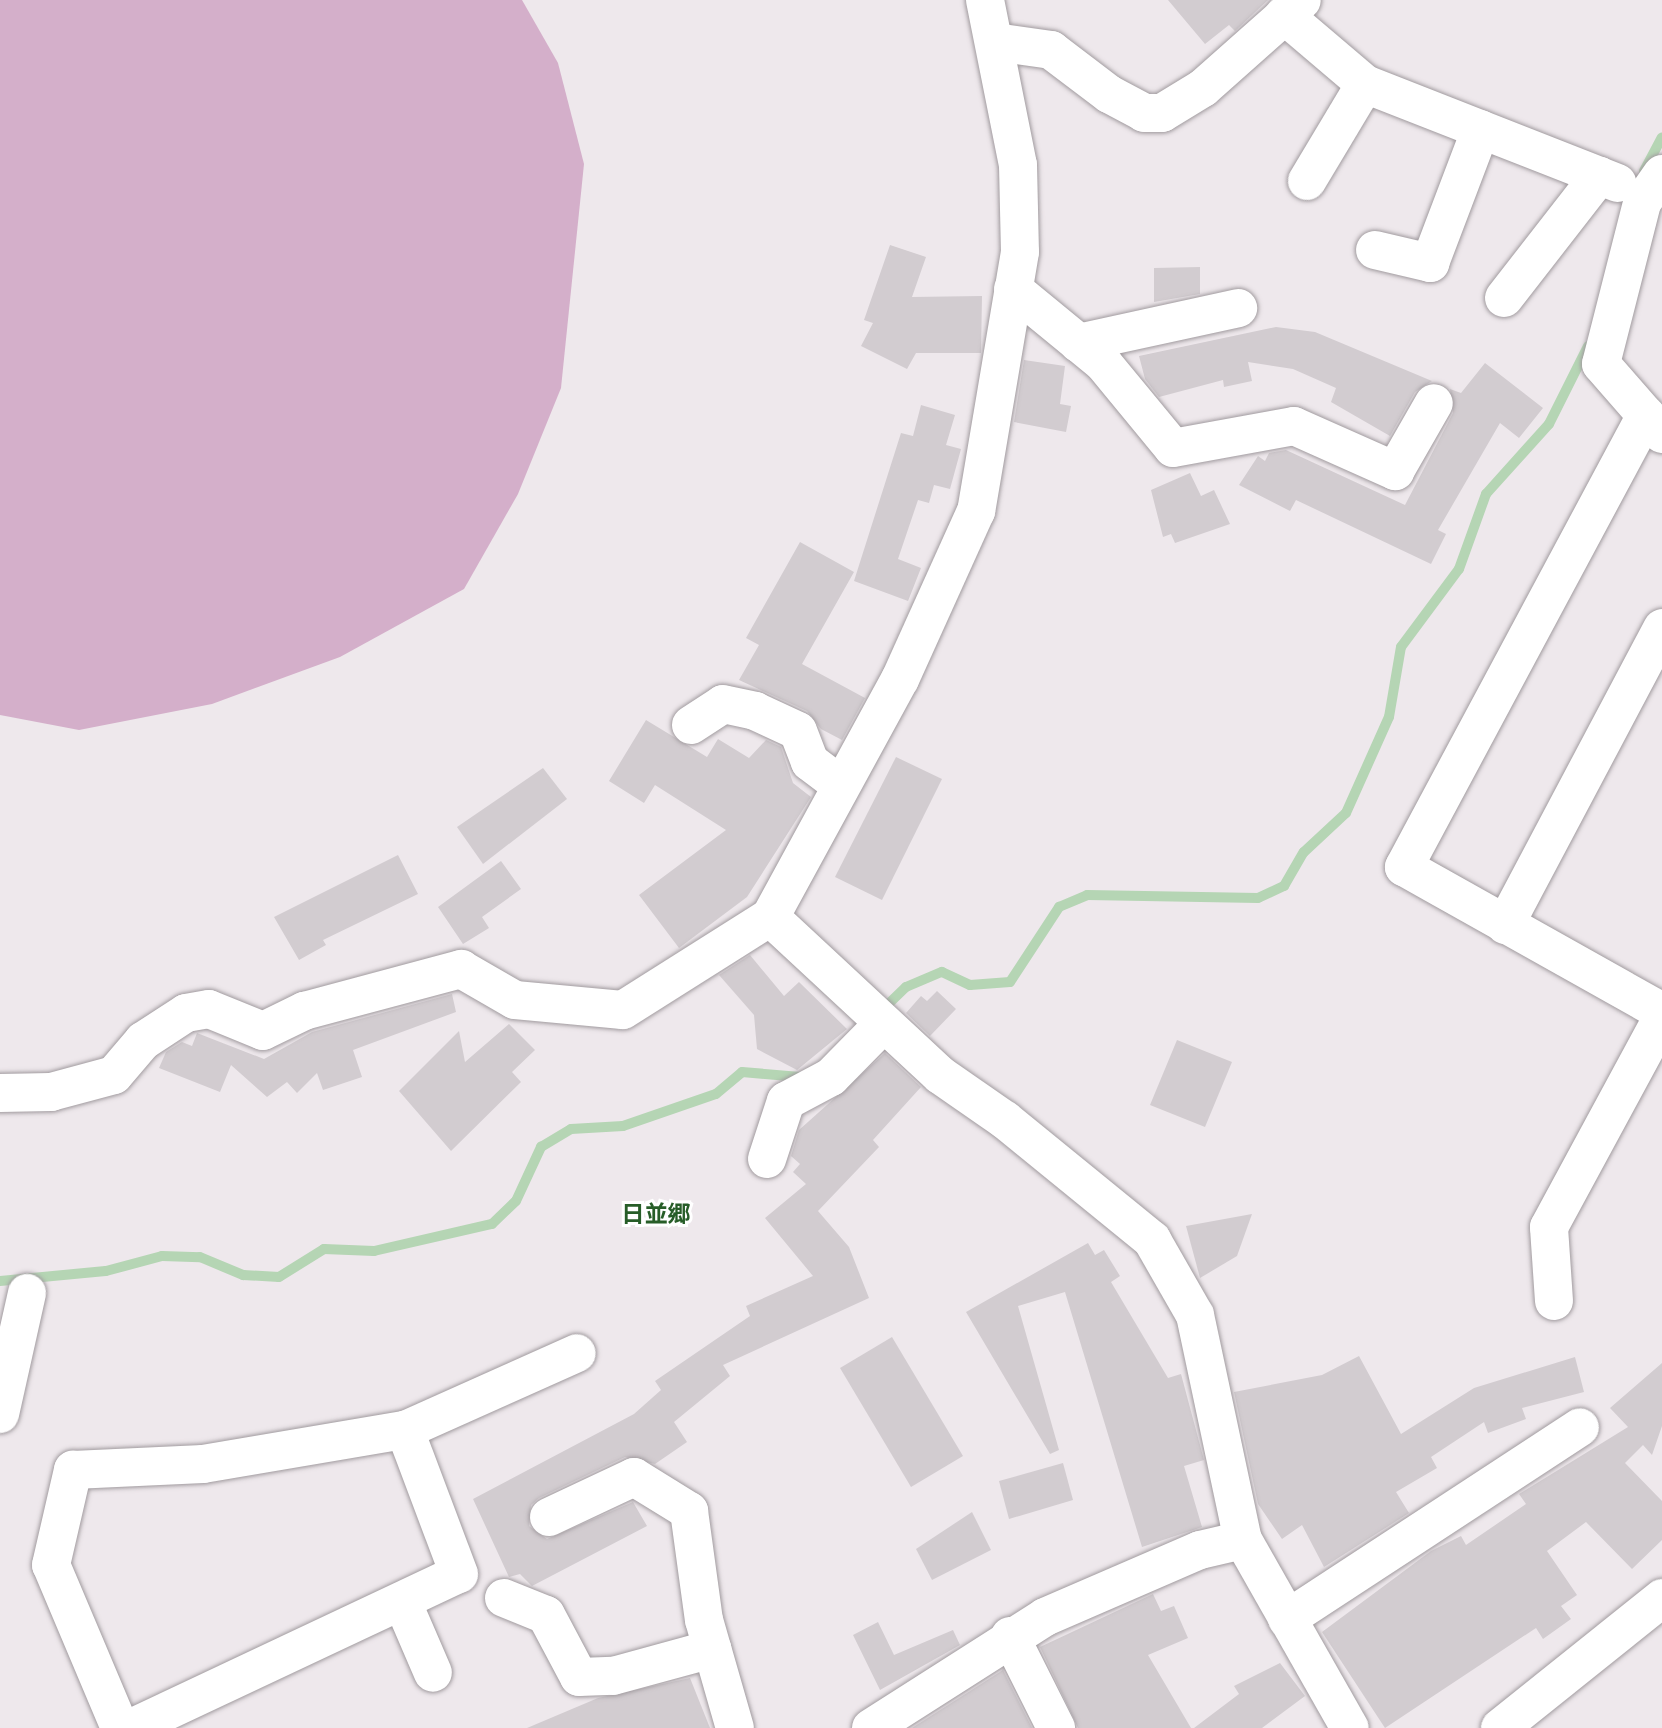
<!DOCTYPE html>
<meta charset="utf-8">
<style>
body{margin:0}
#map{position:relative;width:1662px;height:1728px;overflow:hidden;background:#eee8ec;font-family:Commissioner,"Noto Sans JP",sans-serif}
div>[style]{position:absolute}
.forest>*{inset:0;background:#d4afca}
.stream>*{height:10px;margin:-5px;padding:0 5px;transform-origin:5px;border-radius:5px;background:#b5d5b4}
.building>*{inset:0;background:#d2ccd0}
.roads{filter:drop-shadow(0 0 2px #a19b9f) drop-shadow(0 0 2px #a19b9f)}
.minor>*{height:38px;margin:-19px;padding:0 19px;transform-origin:19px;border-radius:19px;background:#fff}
.tertiary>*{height:38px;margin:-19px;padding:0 19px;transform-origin:19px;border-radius:19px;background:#fff}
span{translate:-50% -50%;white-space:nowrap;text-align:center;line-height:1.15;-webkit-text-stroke:6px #fff;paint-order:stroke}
.quarter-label{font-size:23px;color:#275d28;font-weight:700}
</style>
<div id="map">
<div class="forest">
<i style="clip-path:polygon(0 0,522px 0,558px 63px,584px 164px,561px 388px,518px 494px,464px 589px,340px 657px,212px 704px,79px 730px,0 715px)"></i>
</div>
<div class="stream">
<i style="left:1644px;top:171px;width:38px;rotate:-62deg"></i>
<i style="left:880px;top:1012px;width:36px;rotate:-44deg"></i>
<i style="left:906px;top:987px;width:39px;rotate:-23deg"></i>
<i style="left:942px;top:972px;width:31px;rotate:25deg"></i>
<i style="left:970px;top:985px;width:40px;rotate:-4.3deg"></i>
<i style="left:1010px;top:982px;width:90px;rotate:-56.8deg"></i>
<i style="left:1059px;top:907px;width:30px;rotate:-23deg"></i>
<i style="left:1087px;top:895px;width:171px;rotate:1deg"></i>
<i style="left:1258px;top:898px;width:29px;rotate:-25deg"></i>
<i style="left:1284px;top:886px;width:39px;rotate:-60deg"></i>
<i style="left:1304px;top:852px;width:57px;rotate:-42.9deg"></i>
<i style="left:1346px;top:813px;width:105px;rotate:-65.9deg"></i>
<i style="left:1389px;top:717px;width:71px;rotate:-80.3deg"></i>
<i style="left:1401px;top:647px;width:97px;rotate:-53.4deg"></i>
<i style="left:1459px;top:569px;width:80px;rotate:-70.2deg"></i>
<i style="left:1486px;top:494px;width:94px;rotate:-48deg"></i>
<i style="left:1549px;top:424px;width:87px;rotate:-63.4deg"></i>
<i style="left:0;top:1281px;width:106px;rotate:-5.4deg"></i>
<i style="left:106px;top:1271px;width:58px;rotate:-15deg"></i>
<i style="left:162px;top:1256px;width:38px;rotate:2deg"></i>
<i style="left:200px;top:1257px;width:47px;rotate:22.7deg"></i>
<i style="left:243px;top:1275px;width:36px;rotate:3deg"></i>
<i style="left:279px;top:1277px;width:53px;rotate:-31.9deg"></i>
<i style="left:324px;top:1249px;width:50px;rotate:2.3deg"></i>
<i style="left:374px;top:1251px;width:121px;rotate:-12.9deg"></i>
<i style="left:492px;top:1224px;width:33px;rotate:-44deg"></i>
<i style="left:516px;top:1201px;width:60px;rotate:-65.2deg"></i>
<i style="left:541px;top:1147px;width:35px;rotate:-31deg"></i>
<i style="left:571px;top:1129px;width:52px;rotate:-3.3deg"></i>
<i style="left:623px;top:1126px;width:98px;rotate:-19deg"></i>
<i style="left:716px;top:1094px;width:34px;rotate:-40deg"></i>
<i style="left:742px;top:1072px;width:58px;rotate:4.9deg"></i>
</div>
<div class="building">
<i style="clip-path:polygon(1168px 0,1268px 0,1235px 31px,1229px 25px,1205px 44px)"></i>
<i style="clip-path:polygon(890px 245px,926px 257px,912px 297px,982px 296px,981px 353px,916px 353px,907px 369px,861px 346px,873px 323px,864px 320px)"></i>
<i style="clip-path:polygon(1200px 267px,1200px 294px,1154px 302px,1154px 268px)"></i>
<i style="clip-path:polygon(1276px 327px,1315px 332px,1432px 381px,1415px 392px,1390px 436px,1331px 402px,1336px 388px,1293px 369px,1248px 362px,1252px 381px,1224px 387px,1223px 380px,1159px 397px,1145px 379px,1139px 356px)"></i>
<i style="clip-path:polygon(1024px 360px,1065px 366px,1060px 404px,1071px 406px,1066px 432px,1014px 422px)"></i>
<i style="clip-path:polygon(1485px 363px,1543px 408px,1519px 438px,1500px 423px,1438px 530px,1446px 534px,1431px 564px,1296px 500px,1290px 511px,1239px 485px,1258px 456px,1265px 461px,1269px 453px,1286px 450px,1405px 505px,1453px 413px,1450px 389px,1461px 393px)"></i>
<i style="clip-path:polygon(921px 405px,955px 415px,946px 445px,961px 449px,950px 489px,934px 485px,929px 503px,918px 500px,898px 559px,921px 568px,908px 601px,854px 581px,901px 433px,913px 436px)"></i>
<i style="clip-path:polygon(1190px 473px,1201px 496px,1214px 490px,1230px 524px,1175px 543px,1171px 534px,1163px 537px,1151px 490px)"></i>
<i style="clip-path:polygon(800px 542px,854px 572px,802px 664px,865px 698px,842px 740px,821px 729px,807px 711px,739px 680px,759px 645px,746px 638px)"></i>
<i style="clip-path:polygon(646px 720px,707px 757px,718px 739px,749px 758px,766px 740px,781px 747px,793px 783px,811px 797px,747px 897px,679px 948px,639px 895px,726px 830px,655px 785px,644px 803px,609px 781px)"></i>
<i style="clip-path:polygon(896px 757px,942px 779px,882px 900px,835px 877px)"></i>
<i style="clip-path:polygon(543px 768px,567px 799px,483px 864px,457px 827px)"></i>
<i style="clip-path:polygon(398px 855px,418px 894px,323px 940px,326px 945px,299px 960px,274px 917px)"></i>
<i style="clip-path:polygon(501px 861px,521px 889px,482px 917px,489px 928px,463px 944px,438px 907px)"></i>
<i style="clip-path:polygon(750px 955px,784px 996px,799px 982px,847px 1029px,797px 1070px,757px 1049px,754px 1015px,719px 975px)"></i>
<i style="clip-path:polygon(937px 991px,956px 1009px,930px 1036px,906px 1013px,921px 996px,927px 1001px)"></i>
<i style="clip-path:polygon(452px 994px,456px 1012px,353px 1050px,362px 1077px,323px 1090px,317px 1073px,297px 1093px,287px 1082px,267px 1097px,231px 1065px,220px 1092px,159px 1068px,166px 1052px,182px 1042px,192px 1046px,197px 1033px,264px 1059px,312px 1032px)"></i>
<i style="clip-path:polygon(509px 1024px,535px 1050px,512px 1072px,521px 1082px,451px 1151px,399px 1091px,459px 1031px,465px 1062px)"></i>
<i style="clip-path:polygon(1177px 1040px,1232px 1062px,1205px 1127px,1150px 1105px)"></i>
<i style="clip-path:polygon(885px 1053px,921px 1087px,873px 1140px,879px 1147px,818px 1211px,849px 1247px,869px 1298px,723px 1365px,730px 1376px,674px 1422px,687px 1442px,655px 1464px,625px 1457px,539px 1498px,531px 1505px,529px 1526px,547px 1539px,633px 1502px,647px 1526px,532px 1586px,520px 1574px,509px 1577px,473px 1499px,634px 1414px,661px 1390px,655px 1381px,750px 1316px,746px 1306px,813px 1276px,765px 1218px,806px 1184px,793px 1172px,800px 1164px,791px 1156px,799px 1130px)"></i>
<i style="clip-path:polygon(1252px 1214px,1237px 1256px,1200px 1278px,1186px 1226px)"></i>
<i style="clip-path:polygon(1088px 1243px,1095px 1255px,1104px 1250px,1120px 1276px,1111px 1282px,1168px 1378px,1181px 1374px,1204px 1460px,1184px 1466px,1202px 1527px,1142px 1547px,1065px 1292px,1018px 1306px,1059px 1450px,1050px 1454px,966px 1312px)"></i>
<i style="clip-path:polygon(892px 1337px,963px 1456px,911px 1487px,840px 1368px)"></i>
<i style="clip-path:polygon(1359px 1356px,1401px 1434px,1474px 1388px,1575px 1357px,1584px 1392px,1522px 1408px,1526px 1419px,1488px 1433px,1484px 1422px,1431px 1457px,1437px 1468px,1396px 1492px,1409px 1513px,1324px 1567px,1302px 1525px,1282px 1539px,1258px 1504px,1234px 1392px,1322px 1375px)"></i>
<i style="clip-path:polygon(1662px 1363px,1662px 1426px,1652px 1455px,1643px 1445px,1625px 1463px,1662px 1501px,1662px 1540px,1632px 1569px,1586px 1522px,1547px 1551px,1577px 1595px,1561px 1606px,1571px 1619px,1543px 1639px,1536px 1628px,1385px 1728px,1322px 1632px,1431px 1551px,1461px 1536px,1466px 1545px,1526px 1504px,1519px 1494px,1628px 1427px,1610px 1408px)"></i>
<i style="clip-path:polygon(1063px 1463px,1073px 1500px,1009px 1519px,999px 1481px)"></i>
<i style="clip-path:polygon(972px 1512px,991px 1550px,932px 1580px,916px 1549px)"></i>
<i style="clip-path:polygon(1153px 1594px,1161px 1611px,1174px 1606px,1188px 1638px,1148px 1655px,1191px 1728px,1078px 1728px,1040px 1647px)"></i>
<i style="clip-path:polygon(878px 1622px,894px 1655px,953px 1630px,960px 1645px,880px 1690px,853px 1635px)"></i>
<i style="clip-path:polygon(1280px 1663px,1305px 1696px,1262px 1728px,1194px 1728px,1239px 1694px,1234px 1686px)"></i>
<i style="clip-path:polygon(1003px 1670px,1032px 1728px,912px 1728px)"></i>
<i style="clip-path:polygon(690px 1678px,710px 1728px,527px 1728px,598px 1698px)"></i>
</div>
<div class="roads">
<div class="minor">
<i style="left:985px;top:0;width:168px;rotate:78.7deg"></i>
<i style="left:1018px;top:165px;width:87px;rotate:88.7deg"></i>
<i style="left:1020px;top:252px;width:263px;rotate:99.6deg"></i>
<i style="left:976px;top:511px;width:184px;rotate:114.3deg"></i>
<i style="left:900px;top:679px;width:271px;rotate:118.6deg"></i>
<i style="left:770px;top:917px;width:232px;rotate:42.9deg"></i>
<i style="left:940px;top:1075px;width:79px;rotate:34.7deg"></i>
<i style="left:1005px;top:1120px;width:190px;rotate:39.2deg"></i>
<i style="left:1152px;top:1240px;width:86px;rotate:60.2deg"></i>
<i style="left:1195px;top:1315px;width:230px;rotate:78deg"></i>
<i style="left:1243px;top:1540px;width:216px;rotate:60.4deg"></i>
<i style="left:1284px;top:15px;width:106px;rotate:40.4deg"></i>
<i style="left:1365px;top:84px;width:271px;rotate:21.4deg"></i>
<i style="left:995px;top:42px;width:57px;rotate:8.1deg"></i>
<i style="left:1051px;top:50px;width:73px;rotate:37.2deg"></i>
<i style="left:1109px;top:94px;width:40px;rotate:28deg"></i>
<i style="left:1144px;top:113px;width:18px"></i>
<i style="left:1162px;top:113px;width:48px;rotate:-31.4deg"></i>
<i style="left:1203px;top:88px;width:132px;rotate:-41.6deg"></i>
<i style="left:1662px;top:174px;width:35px;rotate:125deg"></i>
<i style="left:1642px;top:203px;width:166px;rotate:104.3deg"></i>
<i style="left:1601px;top:364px;width:93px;rotate:48.9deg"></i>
<i style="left:1307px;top:181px;width:113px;rotate:-59.1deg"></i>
<i style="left:1375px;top:250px;width:57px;rotate:13.3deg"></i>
<i style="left:1430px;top:263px;width:143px;rotate:-69.2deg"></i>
<i style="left:1013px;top:289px;width:117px;rotate:39.4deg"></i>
<i style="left:1103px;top:363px;width:110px;rotate:50.5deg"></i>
<i style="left:1173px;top:448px;width:123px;rotate:-10.3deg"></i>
<i style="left:1294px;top:426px;width:111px;rotate:24deg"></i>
<i style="left:1395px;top:471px;width:78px;rotate:-60.2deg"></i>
<i style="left:1504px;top:298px;width:155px;rotate:-52.1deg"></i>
<i style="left:1078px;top:343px;width:164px;rotate:-12.3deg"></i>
<i style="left:1646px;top:415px;width:513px;rotate:118.16deg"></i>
<i style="left:1404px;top:867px;width:296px;rotate:29.3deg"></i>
<i style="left:691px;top:725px;width:38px;rotate:-33deg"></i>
<i style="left:723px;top:704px;width:33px;rotate:12deg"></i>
<i style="left:755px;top:711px;width:47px;rotate:24.9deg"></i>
<i style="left:798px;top:731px;width:33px;rotate:69deg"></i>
<i style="left:810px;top:762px;width:39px;rotate:37deg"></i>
<i style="left:1505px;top:925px;width:336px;rotate:-62.1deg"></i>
<i style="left:0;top:1093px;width:51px;rotate:-1.1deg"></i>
<i style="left:51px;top:1092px;width:65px;rotate:-15.1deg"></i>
<i style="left:114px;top:1075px;width:45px;rotate:-49.5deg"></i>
<i style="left:143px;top:1041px;width:51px;rotate:-33.1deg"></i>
<i style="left:186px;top:1013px;width:23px;rotate:-10deg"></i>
<i style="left:209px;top:1009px;width:58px;rotate:22.2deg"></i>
<i style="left:263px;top:1031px;width:46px;rotate:-26deg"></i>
<i style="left:304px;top:1011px;width:163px;rotate:-15deg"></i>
<i style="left:461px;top:969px;width:62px;rotate:29.9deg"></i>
<i style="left:515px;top:1000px;width:108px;rotate:5.3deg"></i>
<i style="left:623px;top:1010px;width:174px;rotate:-32.3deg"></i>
<i style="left:767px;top:1159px;width:61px;rotate:-71.9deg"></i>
<i style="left:786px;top:1101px;width:51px;rotate:-28.1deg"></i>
<i style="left:831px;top:1077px;width:74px;rotate:-45.5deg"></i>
<i style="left:1554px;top:1301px;width:74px;rotate:-93.9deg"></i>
<i style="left:1549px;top:1227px;width:238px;rotate:-61.6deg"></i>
<i style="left:0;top:1414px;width:124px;rotate:-77.4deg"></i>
<i style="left:549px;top:1517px;width:94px;rotate:-25.2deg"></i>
<i style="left:634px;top:1477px;width:65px;rotate:31.7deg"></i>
<i style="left:689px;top:1511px;width:110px;rotate:82.2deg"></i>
<i style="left:704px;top:1620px;width:112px;rotate:74deg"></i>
<i style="left:504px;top:1598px;width:45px;rotate:22deg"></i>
<i style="left:546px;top:1615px;width:70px;rotate:62deg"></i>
<i style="left:579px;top:1677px;width:34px;rotate:-2deg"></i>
<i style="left:613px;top:1676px;width:103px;rotate:-15.3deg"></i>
<i style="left:402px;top:1601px;width:78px;rotate:66.7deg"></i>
<i style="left:1287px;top:1619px;width:350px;rotate:-33.2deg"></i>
<i style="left:1010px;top:1636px;width:103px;rotate:63.4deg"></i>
<i style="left:120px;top:1728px;width:177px;rotate:-112.9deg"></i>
<i style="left:51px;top:1565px;width:98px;rotate:-77deg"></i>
<i style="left:73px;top:1470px;width:130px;rotate:-2.6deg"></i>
<i style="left:203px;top:1464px;width:205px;rotate:-9.6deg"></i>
<i style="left:405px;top:1430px;width:188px;rotate:-24.1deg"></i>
<i style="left:131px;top:1728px;width:362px;rotate:-25.2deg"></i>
<i style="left:459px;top:1574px;width:154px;rotate:-110.6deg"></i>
<i style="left:871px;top:1728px;width:206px;rotate:-32.5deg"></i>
<i style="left:1045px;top:1617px;width:169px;rotate:-23.4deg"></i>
<i style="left:1200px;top:1550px;width:44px;rotate:-13.1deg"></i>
</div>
<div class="tertiary">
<i style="left:1500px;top:1728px;width:208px;rotate:-38.7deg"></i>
</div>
</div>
<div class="quarter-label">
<span style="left:656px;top:1213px">日並郷</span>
</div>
</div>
